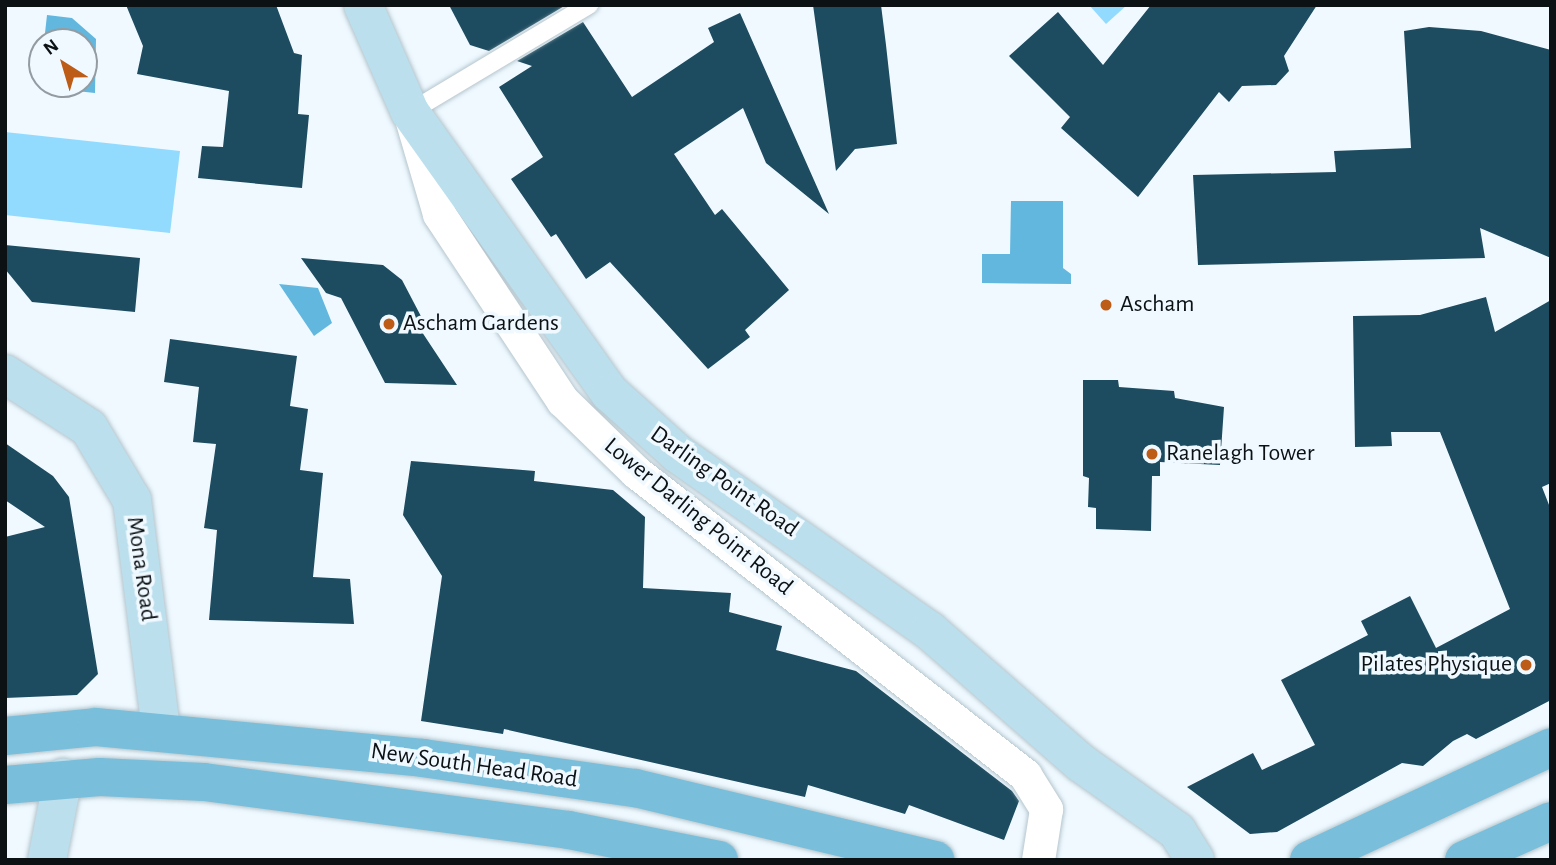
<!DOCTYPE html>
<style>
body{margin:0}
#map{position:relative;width:1556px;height:865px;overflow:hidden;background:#eff9ff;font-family:"Alegreya Sans",sans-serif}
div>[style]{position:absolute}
.green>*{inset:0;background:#92dbff}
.water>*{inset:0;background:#62b7df}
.building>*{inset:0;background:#1d4b5f}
.roads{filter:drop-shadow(0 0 2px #b5c5cd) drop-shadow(0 0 2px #b5c5cd)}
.lane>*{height:18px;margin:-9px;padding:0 9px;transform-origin:9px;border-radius:9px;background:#fff}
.street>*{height:33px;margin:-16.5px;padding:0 16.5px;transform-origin:16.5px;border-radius:16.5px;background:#fff}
.secondary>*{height:38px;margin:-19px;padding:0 19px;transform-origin:19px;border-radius:19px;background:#bcdfed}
.primary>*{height:38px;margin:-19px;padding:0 19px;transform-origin:19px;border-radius:19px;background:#79bfdb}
.dots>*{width:19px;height:19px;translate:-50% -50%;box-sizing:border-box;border:4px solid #eff9ff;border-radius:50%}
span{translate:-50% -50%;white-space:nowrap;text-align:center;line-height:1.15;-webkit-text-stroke:7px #eff9ff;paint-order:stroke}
.poi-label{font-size:24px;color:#0c1114}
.left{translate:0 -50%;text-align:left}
.right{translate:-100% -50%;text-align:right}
.street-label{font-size:24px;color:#0c1114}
.frame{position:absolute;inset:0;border:7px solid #0c1114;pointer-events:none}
.north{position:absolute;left:28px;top:28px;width:70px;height:70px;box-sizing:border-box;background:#eff9ff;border:2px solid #949ca1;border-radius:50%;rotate:323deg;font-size:19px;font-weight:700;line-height:28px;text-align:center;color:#0c1114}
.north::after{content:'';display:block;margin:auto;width:24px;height:32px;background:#bc5c16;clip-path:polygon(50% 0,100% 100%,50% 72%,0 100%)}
</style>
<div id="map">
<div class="green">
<i style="clip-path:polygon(1089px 5px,1127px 5px,1106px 24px)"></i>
<i style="clip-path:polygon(5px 132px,180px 151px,170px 233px,5px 215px)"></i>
</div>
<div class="water">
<i style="clip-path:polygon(47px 15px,72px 18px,96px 39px,95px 93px,58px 89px,58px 84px,84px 84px,84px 42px,44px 42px)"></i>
<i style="clip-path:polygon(1011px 201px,1063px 201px,1063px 268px,1071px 274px,1071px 284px,982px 283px,982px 254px,1010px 254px)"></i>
<i style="clip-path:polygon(279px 284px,318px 288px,332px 323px,314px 336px)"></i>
</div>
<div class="building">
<i style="clip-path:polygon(126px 5px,276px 5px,294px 53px,302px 55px,298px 114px,309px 115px,302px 188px,198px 178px,202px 146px,223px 147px,229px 91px,137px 74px,143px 46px)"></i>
<i style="clip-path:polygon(449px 5px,566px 5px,489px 51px,470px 45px)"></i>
<i style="clip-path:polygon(813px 5px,881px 5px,886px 45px,897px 144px,855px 149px,836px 171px)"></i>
<i style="clip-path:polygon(1151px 5px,1317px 5px,1284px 56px,1289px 71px,1276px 85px,1242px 86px,1229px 102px,1219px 92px,1138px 197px,1061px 128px,1070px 117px,1009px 56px,1058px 12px,1103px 65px)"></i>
<i style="clip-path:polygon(740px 13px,829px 214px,766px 163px,743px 108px,674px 154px,715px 215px,722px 209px,789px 290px,745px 330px,750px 337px,708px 369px,610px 262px,586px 279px,556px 234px,551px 237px,511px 179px,543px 157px,499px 87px,532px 66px,517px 61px,583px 22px,632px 97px,714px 42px,708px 28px)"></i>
<i style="clip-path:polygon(1429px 27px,1481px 31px,1551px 50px,1551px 258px,1480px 228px,1485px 258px,1198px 265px,1193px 175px,1336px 172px,1334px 151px,1411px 148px,1404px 31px)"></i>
<i style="clip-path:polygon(5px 245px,140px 258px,135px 312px,32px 302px,5px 269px)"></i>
<i style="clip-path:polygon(301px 258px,383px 265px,402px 280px,424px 322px,418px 326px,457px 385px,385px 383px,341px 298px,326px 293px)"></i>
<i style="clip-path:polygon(1486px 297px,1495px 332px,1551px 300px,1551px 483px,1542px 487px,1551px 510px,1551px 700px,1476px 739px,1467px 734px,1453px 741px,1423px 766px,1402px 763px,1277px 832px,1250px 834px,1187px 787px,1253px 753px,1262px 770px,1315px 745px,1281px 680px,1368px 635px,1361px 621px,1410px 596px,1436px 648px,1510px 609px,1440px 432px,1391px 432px,1392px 446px,1355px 447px,1353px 316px,1420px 315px)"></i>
<i style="clip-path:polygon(170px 339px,297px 356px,290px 406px,308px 409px,300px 470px,323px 473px,313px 577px,350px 579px,354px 624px,209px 620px,217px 530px,204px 528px,216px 444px,193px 442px,199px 387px,164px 382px)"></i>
<i style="clip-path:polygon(1083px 380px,1118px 380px,1119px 387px,1174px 391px,1175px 398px,1224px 407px,1220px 465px,1160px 462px,1160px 476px,1152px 476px,1151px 531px,1096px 529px,1096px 508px,1088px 507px,1089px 478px,1083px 476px)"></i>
<i style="clip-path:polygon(5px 443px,53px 476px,69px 497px,98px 674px,77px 695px,5px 698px,5px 537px,45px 527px,5px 500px)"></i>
<i style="clip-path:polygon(411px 461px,535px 471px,534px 481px,613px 490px,645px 517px,643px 588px,731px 593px,729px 612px,782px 626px,776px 650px,856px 671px,1012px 791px,1019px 801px,1004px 840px,909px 805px,905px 814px,808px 785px,805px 797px,504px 729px,503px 734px,421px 721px,442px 576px,403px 515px)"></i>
</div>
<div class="roads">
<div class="lane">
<i style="left:410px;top:112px;width:209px;rotate:-30.9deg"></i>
</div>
<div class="street">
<i style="left:411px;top:118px;width:100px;rotate:73.7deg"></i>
<i style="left:439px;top:214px;width:224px;rotate:56.5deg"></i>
<i style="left:563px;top:401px;width:102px;rotate:44.2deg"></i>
<i style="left:636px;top:472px;width:493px;rotate:37.9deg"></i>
<i style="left:1025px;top:775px;width:40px;rotate:58deg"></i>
<i style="left:1046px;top:809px;width:52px;rotate:98.9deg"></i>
</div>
<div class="secondary">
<i style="left:363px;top:5px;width:117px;rotate:66.3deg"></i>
<i style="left:410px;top:112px;width:345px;rotate:54.6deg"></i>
<i style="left:610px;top:393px;width:91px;rotate:41.9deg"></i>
<i style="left:678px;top:454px;width:308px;rotate:35.1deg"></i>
<i style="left:930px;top:631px;width:201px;rotate:41.2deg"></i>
<i style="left:1081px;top:763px;width:118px;rotate:35.3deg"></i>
<i style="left:1177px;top:831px;width:34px;rotate:58deg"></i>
<i style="left:5px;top:374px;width:100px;rotate:32.7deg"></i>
<i style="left:89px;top:428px;width:84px;rotate:59.2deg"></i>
<i style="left:132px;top:500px;width:232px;rotate:82.8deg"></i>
<i style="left:47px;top:860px;width:84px;rotate:-79deg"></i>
</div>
<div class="primary">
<i style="left:5px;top:736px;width:91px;rotate:-5.6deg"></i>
<i style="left:96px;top:727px;width:328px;rotate:5.4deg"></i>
<i style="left:423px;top:758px;width:214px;rotate:8.1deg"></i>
<i style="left:635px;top:788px;width:309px;rotate:13.5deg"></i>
<i style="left:5px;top:785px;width:95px;rotate:-4.8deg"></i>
<i style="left:100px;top:777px;width:104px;rotate:2.8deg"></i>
<i style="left:204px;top:782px;width:368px;rotate:7.5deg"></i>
<i style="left:569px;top:830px;width:153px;rotate:11.3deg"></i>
<i style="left:1309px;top:860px;width:267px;rotate:-25deg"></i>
<i style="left:1464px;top:860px;width:95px;rotate:-24.1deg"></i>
</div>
</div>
<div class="dots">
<i style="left:1106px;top:305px;background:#bc5c16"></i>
<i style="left:389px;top:324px;background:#bc5c16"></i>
<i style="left:1152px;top:454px;background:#bc5c16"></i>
<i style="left:1526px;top:665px;background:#bc5c16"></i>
</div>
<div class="poi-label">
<span class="left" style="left:1120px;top:305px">Ascham</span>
<span class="left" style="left:403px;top:324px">Ascham Gardens</span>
<span class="left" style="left:1166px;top:454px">Ranelagh Tower</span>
<span class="right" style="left:1512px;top:665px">Pilates Physique</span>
</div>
<div class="street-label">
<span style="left:724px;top:482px;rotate:35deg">Darling Point Road</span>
<span style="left:698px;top:517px;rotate:39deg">Lower Darling Point Road</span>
<span style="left:141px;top:569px;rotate:82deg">Mona Road</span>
<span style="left:474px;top:766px;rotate:8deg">New South Head Road</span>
</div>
<div class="frame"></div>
<div class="north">N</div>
</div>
